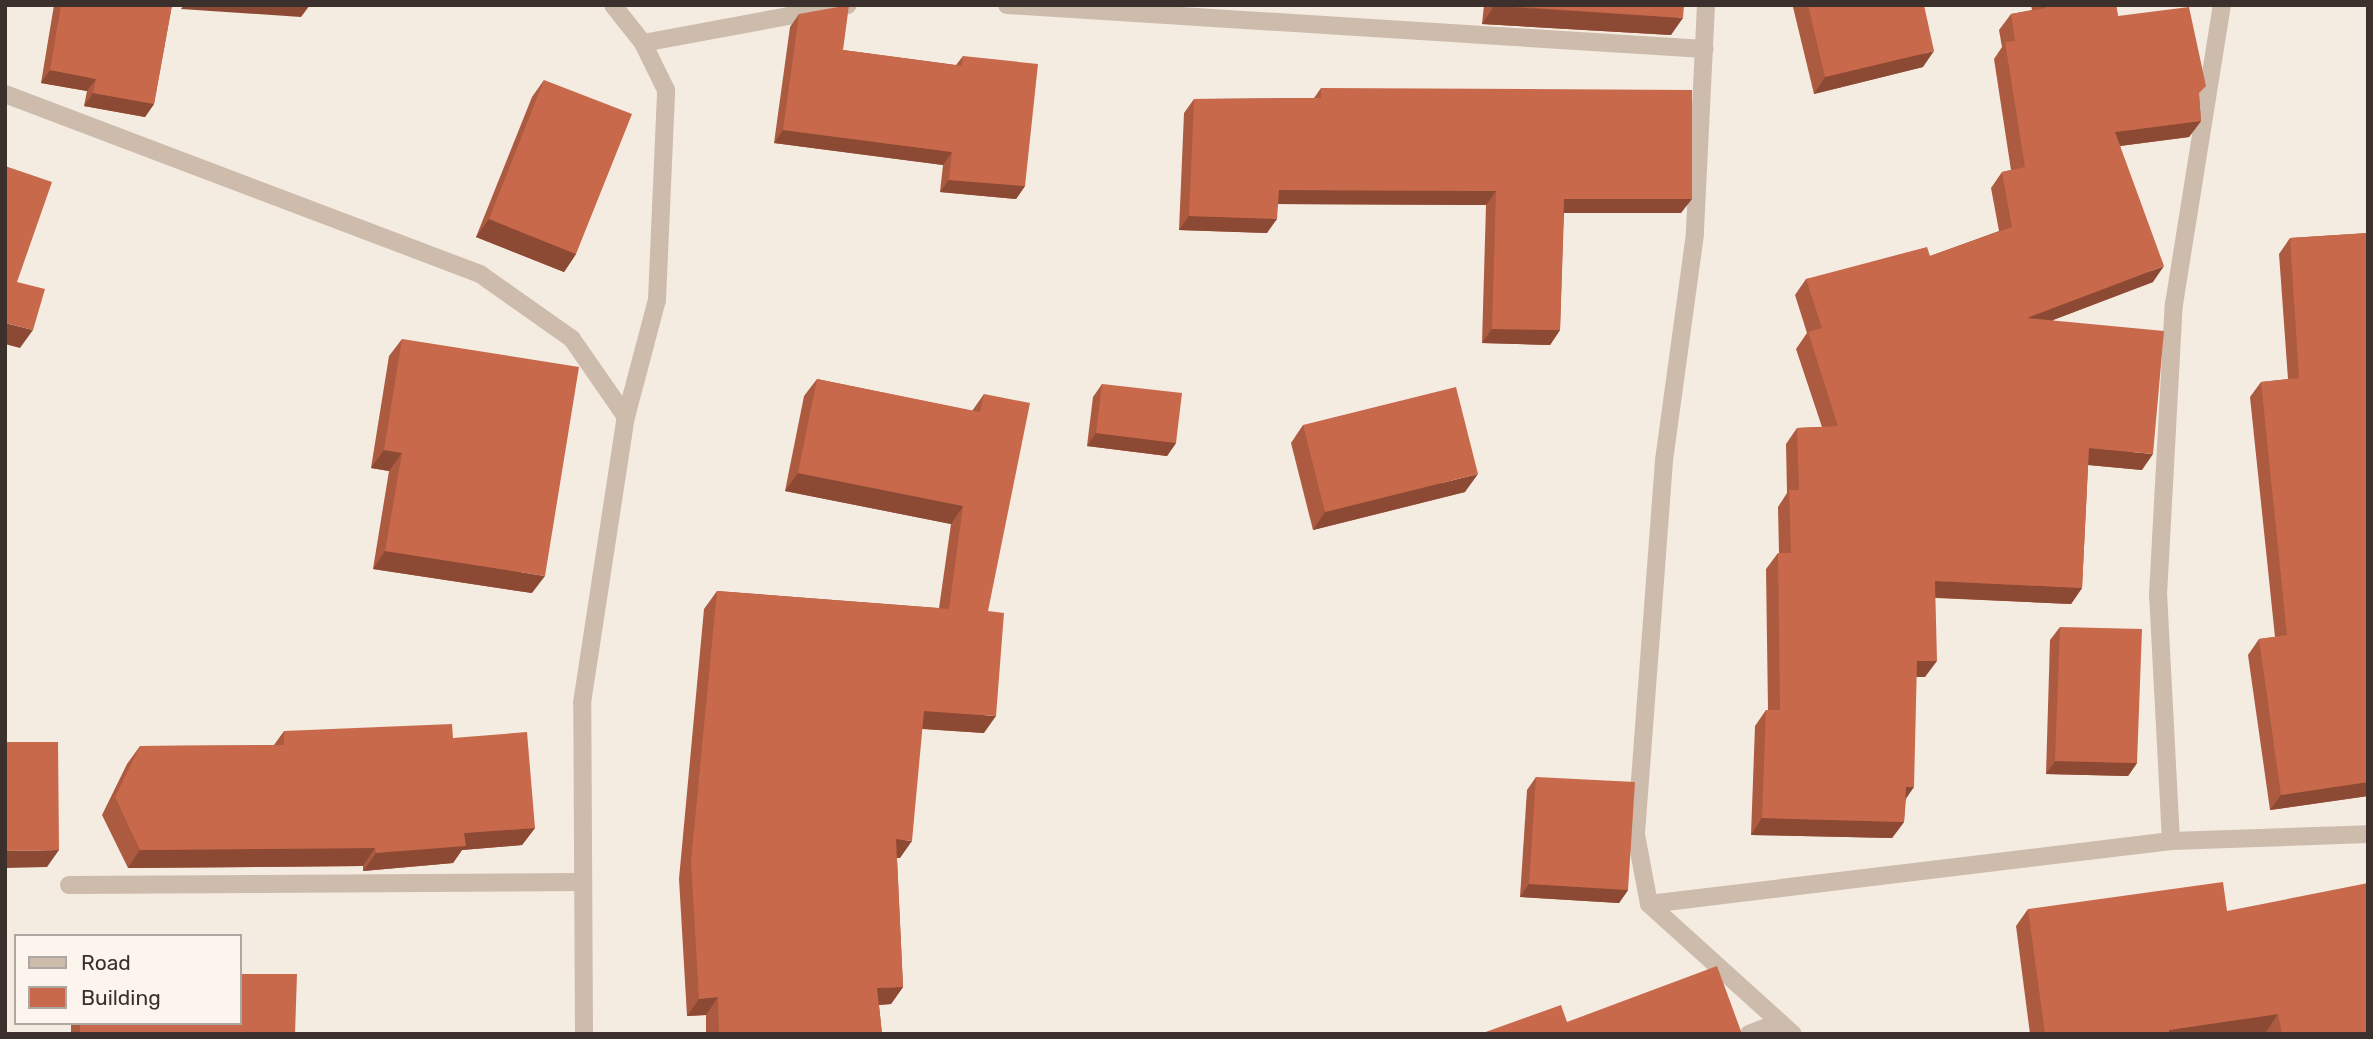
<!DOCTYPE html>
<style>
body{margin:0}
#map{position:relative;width:2373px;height:1039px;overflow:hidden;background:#f4ebe1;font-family:Rubik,sans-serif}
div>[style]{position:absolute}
.minor>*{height:18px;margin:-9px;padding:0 9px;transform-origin:9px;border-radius:9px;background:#cdbbac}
.wall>*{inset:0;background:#ac5a40}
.shaded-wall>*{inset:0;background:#8c4a34}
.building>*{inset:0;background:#c8694b}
span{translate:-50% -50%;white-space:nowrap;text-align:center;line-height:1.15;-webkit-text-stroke:5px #fbf5ee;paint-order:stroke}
.frame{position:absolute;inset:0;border:7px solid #3b302b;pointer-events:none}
.legend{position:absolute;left:14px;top:934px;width:228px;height:91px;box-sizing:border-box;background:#fbf5ee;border:2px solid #aea6a0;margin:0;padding:9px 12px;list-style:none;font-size:21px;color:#3b302b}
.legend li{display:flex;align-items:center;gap:14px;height:35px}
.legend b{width:35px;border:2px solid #aea6a0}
</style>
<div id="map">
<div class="minor">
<i style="left:1007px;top:5px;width:699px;rotate:3.61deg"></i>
<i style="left:1706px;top:5px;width:229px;rotate:92.8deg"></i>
<i style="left:1695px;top:234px;width:229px;rotate:97.8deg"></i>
<i style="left:1664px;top:461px;width:375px;rotate:94.3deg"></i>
<i style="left:1636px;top:835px;width:70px;rotate:79.3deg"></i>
<i style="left:1649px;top:904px;width:194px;rotate:42.1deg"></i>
<i style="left:643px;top:43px;width:208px;rotate:-10.5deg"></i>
<i style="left:5px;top:94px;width:508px;rotate:20.75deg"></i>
<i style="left:480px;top:274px;width:113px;rotate:35.2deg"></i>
<i style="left:572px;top:339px;width:95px;rotate:55.3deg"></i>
<i style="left:2171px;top:841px;width:246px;rotate:-93deg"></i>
<i style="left:2158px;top:595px;width:291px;rotate:-86.9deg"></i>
<i style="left:2174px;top:304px;width:303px;rotate:-80.9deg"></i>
<i style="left:69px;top:885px;width:512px;rotate:-0.34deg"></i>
<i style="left:1649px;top:904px;width:526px;rotate:-6.88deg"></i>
<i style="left:2171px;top:841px;width:197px;rotate:-2deg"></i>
<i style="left:584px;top:1034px;width:331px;rotate:-90.3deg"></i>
<i style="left:582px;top:703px;width:289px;rotate:-81.3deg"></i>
<i style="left:626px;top:417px;width:121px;rotate:-75.2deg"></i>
<i style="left:657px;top:300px;width:210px;rotate:-87.5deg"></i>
<i style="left:666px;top:90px;width:52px;rotate:-116.1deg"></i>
<i style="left:643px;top:43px;width:48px;rotate:-128.3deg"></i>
<i style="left:1749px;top:1034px;width:33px;rotate:-21deg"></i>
</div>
<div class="wall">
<i style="clip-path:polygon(54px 5px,172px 5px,154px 104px,145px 117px,84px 106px,87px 91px,41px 83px)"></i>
<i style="clip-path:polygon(1484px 5px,1684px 5px,1671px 35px,1482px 24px)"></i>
<i style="clip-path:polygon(1794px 5px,1924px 5px,1923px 67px,1814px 94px,1793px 7px)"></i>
<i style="clip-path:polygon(2031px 5px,2116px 5px,2118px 16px,2199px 96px,2201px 121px,2189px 137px,2120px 146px,2153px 282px,2053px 320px,2142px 470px,2088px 465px,2082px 588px,2071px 604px,1935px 598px,1925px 677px,1916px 677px,1904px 822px,1892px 838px,1751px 835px,1755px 726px,1766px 710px,1768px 710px,1766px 569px,1778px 553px,1779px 553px,1778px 507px,1787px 493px,1786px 444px,1797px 428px,1822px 427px,1796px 349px,1807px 333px,1795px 295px,1806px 279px,1930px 256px,1999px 231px,1991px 188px,2002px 172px,2011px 170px,1994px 59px,2002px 47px,1999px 30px,2011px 14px,2032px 10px)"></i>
<i style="clip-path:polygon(799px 14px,843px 50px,956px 65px,963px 56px,1025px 186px,1016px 199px,940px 192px,943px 165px,774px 143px,790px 27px)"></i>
<i style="clip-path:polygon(544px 80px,576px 254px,564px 272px,476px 237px,532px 97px)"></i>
<i style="clip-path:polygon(1321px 88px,1681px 213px,1564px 213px,1560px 330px,1550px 345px,1482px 343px,1486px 205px,1278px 204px,1267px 233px,1179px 230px,1184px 113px,1194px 99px,1314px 98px)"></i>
<i style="clip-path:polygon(2368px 233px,2368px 796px,2270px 810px,2248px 655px,2259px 639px,2275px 637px,2250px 397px,2261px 382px,2288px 379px,2279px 254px,2290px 238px)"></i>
<i style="clip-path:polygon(402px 339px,532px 593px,373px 569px,389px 471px,371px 468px,389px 356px)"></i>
<i style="clip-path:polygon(817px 379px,972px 411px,984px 394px,988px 611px,984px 733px,922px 729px,900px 858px,897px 858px,903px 987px,891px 1004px,879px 1005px,882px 1034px,706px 1034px,706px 1015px,687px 1016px,679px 879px,704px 609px,717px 591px,939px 608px,951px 524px,785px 491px,804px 396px)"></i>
<i style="clip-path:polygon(1102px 384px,1176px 443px,1167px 456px,1087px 446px,1093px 397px)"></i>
<i style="clip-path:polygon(1303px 425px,1465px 492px,1313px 530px,1291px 443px)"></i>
<i style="clip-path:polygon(2060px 627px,2137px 763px,2128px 776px,2046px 774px,2050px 640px)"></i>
<i style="clip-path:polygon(284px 731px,453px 738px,535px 828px,522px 845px,462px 850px,453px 863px,363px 871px,363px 866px,128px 868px,102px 815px,127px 764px,140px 746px,274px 745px)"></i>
<i style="clip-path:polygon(1536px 777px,1628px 890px,1619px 903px,1520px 897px,1527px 790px)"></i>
<i style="clip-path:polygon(2028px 909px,2227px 911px,2368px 1034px,2266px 1034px,2266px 1032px,2251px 1034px,2030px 1034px,2016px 926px)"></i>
<i style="clip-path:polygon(71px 1023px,240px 1023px,295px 1034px,71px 1034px)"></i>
</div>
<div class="shaded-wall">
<i style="clip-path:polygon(184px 5px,310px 5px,301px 17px,181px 9px)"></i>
<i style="clip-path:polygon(1374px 5px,1403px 5px,1402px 7px)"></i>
<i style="clip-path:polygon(1494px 6px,1683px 18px,1671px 35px,1482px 24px)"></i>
<i style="clip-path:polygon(1934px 51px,1923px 67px,1814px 94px,1825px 77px)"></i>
<i style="clip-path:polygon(50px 70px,96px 79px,87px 91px,41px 83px)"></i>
<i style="clip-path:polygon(93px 93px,154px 104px,145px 117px,84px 106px)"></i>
<i style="clip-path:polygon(2201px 121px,2189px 137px,2104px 148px,2115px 132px)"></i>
<i style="clip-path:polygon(783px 130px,952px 152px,943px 165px,774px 143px)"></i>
<i style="clip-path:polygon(949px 180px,1025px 186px,1016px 199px,940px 192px)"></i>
<i style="clip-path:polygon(1279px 190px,1496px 191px,1486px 205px,1268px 204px)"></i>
<i style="clip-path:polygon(1564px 199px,1692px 199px,1681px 213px,1554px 213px)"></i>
<i style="clip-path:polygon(1189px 216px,1277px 219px,1267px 233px,1179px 230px)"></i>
<i style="clip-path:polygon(489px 219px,576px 254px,564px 272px,476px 237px)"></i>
<i style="clip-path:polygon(2164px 266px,2153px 282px,2016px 334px,2027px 318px)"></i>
<i style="clip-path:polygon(5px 323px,33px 330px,20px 348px,5px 344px)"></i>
<i style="clip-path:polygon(1492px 329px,1560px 330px,1550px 345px,1482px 343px)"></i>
<i style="clip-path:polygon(1096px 433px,1176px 443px,1167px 456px,1087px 446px)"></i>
<i style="clip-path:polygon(2089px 448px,2153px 454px,2142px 470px,2078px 464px)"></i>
<i style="clip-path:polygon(384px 450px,402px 453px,389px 471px,371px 468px)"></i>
<i style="clip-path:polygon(798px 473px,963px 506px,951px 524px,785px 491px)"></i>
<i style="clip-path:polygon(1478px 474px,1465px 492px,1313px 530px,1325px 512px)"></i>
<i style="clip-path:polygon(385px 551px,545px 576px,532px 593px,373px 569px)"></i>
<i style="clip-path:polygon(1935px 581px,2082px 588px,2071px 604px,1924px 597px)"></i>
<i style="clip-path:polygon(1917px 661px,1937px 661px,1925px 677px,1905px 677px)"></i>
<i style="clip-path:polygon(924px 711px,996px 716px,984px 733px,912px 728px)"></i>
<i style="clip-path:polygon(2055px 761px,2137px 763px,2128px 776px,2046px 774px)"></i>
<i style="clip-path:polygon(2368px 782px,2368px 796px,2270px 810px,2281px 795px)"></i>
<i style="clip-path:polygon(1906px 787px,1914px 787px,1903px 803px)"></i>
<i style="clip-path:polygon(1762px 818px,1904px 822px,1892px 838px,1751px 835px)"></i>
<i style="clip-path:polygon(535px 828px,522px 845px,462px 850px,453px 863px,363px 871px,376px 853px,464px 833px)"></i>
<i style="clip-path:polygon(896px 839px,912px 841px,900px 858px,883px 857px)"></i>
<i style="clip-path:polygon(375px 848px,363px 866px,128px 868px,140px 850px)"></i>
<i style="clip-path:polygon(59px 850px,47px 867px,5px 868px,5px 851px)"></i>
<i style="clip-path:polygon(1529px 884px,1628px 890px,1619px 903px,1520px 897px)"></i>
<i style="clip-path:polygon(903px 987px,891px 1004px,865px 1006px,877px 988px)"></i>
<i style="clip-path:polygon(718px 997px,706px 1015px,687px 1016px,699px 999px)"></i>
<i style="clip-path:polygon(2278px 1014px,2266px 1032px,2251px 1034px,2166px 1034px,2169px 1030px)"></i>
</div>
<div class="building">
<i style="clip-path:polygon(61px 5px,172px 5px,154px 104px,93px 93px,96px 79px,50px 70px)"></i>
<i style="clip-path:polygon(849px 5px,843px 50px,962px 66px,963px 56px,1038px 64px,1025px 186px,949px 180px,952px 152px,783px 130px,799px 14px)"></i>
<i style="clip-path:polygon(1494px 5px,1684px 5px,1683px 18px)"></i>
<i style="clip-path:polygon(1808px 5px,1924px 5px,1934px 51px,1825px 77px)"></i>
<i style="clip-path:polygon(2046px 5px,2116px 5px,2118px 16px,2189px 7px,2206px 86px,2199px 93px,2201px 121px,2115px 132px,2164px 266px,2027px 318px,2164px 331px,2153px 454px,2089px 448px,2082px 588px,1935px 581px,1937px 661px,1917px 661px,1914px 787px,1906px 787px,1904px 822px,1762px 818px,1766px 710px,1780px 710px,1778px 553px,1791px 553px,1789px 490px,1799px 490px,1797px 428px,1838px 426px,1808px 332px,1822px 328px,1806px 279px,1927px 247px,1930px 256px,2012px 227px,2002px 172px,2025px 167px,2005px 42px,2015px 41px,2011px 14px,2046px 8px)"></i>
<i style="clip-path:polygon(544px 80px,632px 114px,576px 254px,489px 219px)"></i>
<i style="clip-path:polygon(1321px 88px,1692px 90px,1692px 199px,1564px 199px,1560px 330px,1492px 329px,1496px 191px,1279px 190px,1277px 219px,1189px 216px,1194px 99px,1321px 98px)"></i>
<i style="clip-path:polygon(5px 166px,52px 182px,17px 282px,45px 289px,33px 330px,5px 323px)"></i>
<i style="clip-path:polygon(2368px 233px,2368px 782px,2281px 795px,2259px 639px,2287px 635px,2261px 382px,2299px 378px,2290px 238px)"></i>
<i style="clip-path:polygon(402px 339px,579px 367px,545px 576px,385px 551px,402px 453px,384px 450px)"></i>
<i style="clip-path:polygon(817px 379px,980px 412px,984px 394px,1030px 403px,988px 611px,1004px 613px,996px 716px,924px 711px,912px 841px,896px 839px,903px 987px,877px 988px,882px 1034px,719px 1034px,718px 997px,699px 999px,691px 861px,717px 591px,949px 609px,963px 506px,798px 473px)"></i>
<i style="clip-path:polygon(1102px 384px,1182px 393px,1176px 443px,1096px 433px)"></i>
<i style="clip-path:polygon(1456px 387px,1478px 474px,1325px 512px,1303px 425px)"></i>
<i style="clip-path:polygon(2060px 627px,2142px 629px,2137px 763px,2055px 761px)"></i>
<i style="clip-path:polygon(452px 724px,453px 738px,527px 732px,535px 828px,464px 833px,466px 846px,376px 853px,375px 848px,140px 850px,115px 797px,140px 746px,284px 745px,284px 731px)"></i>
<i style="clip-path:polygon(5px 742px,58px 742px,59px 850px,5px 851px)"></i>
<i style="clip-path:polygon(1536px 777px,1635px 782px,1628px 890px,1529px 884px)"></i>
<i style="clip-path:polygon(2223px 882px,2227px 911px,2368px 883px,2368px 1034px,2282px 1034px,2278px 1014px,2169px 1030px,2169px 1034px,2045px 1034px,2028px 909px)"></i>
<i style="clip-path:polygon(1717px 966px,1742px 1034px,1480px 1034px,1561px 1005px,1567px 1022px)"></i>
<i style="clip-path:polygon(240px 974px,297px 974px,295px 1034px,80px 1034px,80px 1023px,240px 1023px)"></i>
</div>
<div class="frame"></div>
<ul class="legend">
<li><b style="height:9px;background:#cdbbac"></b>Road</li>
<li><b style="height:19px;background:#c8694b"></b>Building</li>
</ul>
</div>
